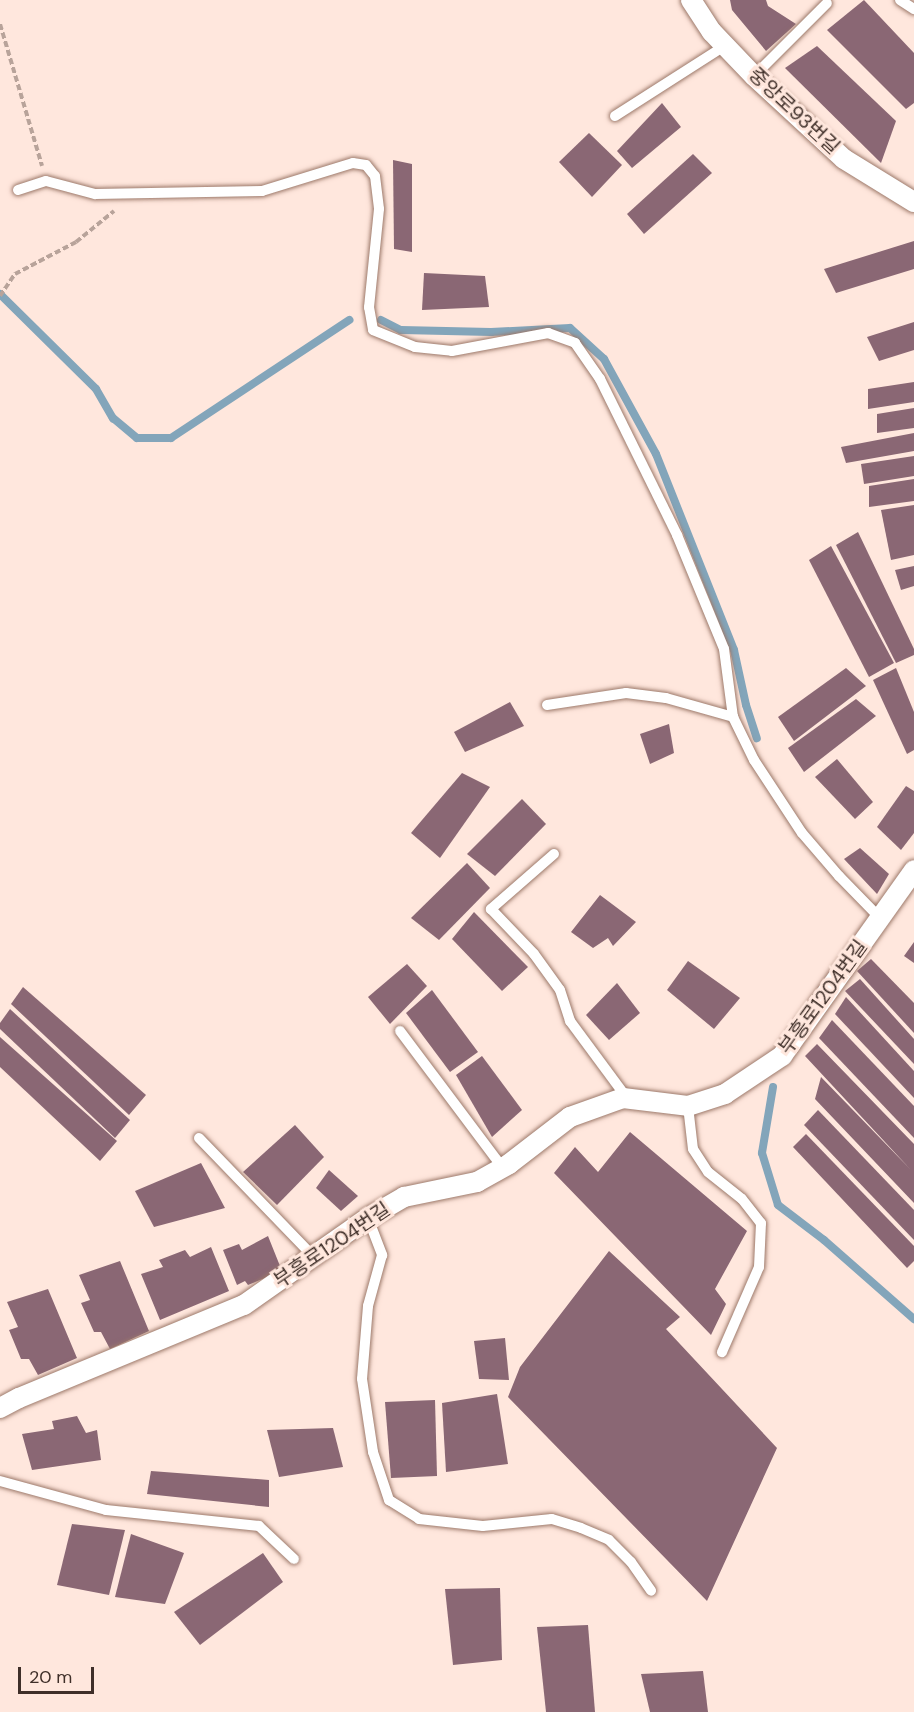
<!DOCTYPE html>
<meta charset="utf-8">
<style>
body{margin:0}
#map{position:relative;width:914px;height:1712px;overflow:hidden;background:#ffe7dd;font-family:"DM Sans","Noto Sans KR",sans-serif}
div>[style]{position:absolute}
.stream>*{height:8px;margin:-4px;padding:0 4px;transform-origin:4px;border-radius:4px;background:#83a5ba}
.building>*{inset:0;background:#8a6774}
.path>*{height:4px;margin-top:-2px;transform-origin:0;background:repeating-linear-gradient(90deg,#b8a39a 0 6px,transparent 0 9px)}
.roads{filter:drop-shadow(0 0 2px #9d796a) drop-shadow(0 0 2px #9d796a)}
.lane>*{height:10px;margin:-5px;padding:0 5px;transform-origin:5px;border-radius:5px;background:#fff}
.street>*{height:20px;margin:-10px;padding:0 10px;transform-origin:10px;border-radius:10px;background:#fff}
span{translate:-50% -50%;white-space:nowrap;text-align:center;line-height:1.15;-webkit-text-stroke:6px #ffe7dd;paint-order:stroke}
.street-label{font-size:20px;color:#3f2f29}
.scale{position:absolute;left:18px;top:1667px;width:76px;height:27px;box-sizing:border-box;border:3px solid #3f2f29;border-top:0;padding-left:8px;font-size:18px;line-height:21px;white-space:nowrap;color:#3f2f29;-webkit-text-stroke:4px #ffe7dd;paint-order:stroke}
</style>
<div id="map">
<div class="stream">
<i style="left:0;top:294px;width:135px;rotate:44.7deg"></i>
<i style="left:96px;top:389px;width:34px;rotate:60deg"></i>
<i style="left:113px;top:418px;width:31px;rotate:40deg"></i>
<i style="left:137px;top:438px;width:34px"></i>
<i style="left:171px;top:438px;width:214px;rotate:-33.5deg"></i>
<i style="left:381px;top:320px;width:22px;rotate:27deg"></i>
<i style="left:401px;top:330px;width:90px;rotate:1.3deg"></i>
<i style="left:491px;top:332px;width:79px;rotate:-2.9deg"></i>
<i style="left:570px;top:328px;width:46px;rotate:42.4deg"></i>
<i style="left:604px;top:359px;width:108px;rotate:61.3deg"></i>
<i style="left:656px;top:454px;width:211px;rotate:68.3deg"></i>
<i style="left:734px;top:650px;width:56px;rotate:77.7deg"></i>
<i style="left:746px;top:705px;width:35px;rotate:72deg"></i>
<i style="left:773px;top:1087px;width:67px;rotate:99.5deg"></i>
<i style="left:762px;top:1153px;width:54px;rotate:72.9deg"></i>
<i style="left:778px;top:1205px;width:58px;rotate:37.3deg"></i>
<i style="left:824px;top:1240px;width:120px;rotate:41.3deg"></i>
</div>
<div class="building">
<i style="clip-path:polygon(730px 0,766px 0,768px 6px,796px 24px,766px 51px,732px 10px)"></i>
<i style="clip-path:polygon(864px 0,914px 53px,914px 103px,906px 109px,827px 30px)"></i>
<i style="clip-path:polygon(817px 46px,896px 121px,881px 163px,785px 68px)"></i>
<i style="clip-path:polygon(662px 103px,681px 127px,632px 168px,617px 151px)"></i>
<i style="clip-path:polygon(589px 133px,622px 165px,592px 197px,559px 162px)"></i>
<i style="clip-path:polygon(693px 154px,712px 173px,644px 234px,627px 214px)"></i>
<i style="clip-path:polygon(393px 160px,412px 164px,412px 252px,394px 249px)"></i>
<i style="clip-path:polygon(914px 241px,914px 269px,836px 293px,824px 269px)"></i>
<i style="clip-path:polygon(424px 273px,485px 276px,489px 307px,422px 310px)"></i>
<i style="clip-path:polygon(914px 322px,914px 350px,879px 361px,867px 337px)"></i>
<i style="clip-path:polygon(914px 382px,914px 402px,868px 409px,868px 389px)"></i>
<i style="clip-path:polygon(914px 408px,914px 428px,877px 433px,877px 414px)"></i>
<i style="clip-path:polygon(914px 433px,914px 451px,846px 463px,841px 447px)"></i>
<i style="clip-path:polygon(914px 456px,914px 476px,864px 484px,861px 464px)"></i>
<i style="clip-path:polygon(914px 479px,914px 501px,869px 507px,869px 486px)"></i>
<i style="clip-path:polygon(914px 505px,914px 555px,891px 560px,881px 510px)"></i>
<i style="clip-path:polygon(858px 532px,914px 649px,914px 655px,896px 663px,836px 545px)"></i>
<i style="clip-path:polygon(831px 546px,894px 663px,869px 677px,809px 560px)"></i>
<i style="clip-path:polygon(914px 566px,914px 586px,901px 590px,895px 570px)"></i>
<i style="clip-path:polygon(846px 668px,866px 686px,794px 741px,778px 717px)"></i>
<i style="clip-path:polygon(896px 668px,914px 712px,914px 750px,907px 754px,873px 680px)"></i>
<i style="clip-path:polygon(856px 699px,876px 716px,804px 772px,788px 748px)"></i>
<i style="clip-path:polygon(510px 702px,524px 726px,465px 752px,454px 732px)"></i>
<i style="clip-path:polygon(669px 724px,674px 753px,650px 764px,640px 734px)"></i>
<i style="clip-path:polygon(837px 759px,873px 802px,855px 819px,815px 777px)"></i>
<i style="clip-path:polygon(462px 773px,490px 787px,440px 858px,411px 833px)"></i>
<i style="clip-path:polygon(906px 786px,914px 791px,914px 833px,901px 850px,877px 827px)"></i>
<i style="clip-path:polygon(522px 799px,546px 824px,495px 876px,467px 854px)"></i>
<i style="clip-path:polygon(860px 848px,889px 874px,877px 894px,844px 859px)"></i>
<i style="clip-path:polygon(467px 863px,490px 888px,439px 940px,411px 918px)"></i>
<i style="clip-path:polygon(600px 895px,636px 922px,613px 946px,608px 938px,593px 948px,571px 932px)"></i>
<i style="clip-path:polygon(474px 912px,528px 967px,502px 991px,452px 939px)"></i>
<i style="clip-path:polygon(914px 942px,914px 963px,904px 956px)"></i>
<i style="clip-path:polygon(871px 959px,914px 1003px,914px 1033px,857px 971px)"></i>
<i style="clip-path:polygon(688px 961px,740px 998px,714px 1029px,667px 990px)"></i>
<i style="clip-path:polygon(407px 964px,427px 986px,390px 1024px,368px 997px)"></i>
<i style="clip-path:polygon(860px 979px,914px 1039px,914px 1064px,845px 991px)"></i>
<i style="clip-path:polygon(617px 983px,640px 1013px,609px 1040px,586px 1015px)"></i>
<i style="clip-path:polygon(23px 987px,146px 1095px,129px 1115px,11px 1004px)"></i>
<i style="clip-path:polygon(432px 990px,478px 1052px,450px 1072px,406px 1013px)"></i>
<i style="clip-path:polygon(846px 997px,914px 1071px,914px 1098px,835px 1014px)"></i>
<i style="clip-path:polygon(10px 1009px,130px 1120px,115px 1138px,0 1029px,0 1023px)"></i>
<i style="clip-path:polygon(832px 1020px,914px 1106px,914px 1138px,819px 1038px)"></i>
<i style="clip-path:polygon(0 1037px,117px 1141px,100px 1161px,0 1067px)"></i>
<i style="clip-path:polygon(817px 1044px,914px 1144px,914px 1203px,815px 1099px,821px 1077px,911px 1170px,805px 1056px)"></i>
<i style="clip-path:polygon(482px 1056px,522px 1110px,492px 1137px,456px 1075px)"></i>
<i style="clip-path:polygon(818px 1110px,914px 1210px,914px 1240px,804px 1125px)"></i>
<i style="clip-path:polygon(295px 1125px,324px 1157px,277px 1205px,243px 1172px)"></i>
<i style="clip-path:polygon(630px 1132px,747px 1231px,715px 1289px,726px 1304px,711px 1335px,554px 1173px,575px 1147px,598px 1172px)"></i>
<i style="clip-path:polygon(806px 1134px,914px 1246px,914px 1261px,907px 1268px,793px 1147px)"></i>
<i style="clip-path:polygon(201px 1163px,225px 1208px,154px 1227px,135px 1191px)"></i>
<i style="clip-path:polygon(329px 1170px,358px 1196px,341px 1211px,316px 1188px)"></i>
<i style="clip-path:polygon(268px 1236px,282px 1271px,248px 1285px,245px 1281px,237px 1285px,223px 1250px,239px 1244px,242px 1250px)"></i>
<i style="clip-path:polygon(211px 1247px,229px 1291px,160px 1320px,141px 1274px,163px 1267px,159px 1260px,185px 1250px,190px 1257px)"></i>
<i style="clip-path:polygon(609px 1251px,680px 1317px,666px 1329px,777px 1448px,707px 1601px,508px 1397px,520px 1367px)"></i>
<i style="clip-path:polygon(120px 1261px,149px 1331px,110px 1349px,101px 1332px,94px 1332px,81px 1303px,90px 1300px,79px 1275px)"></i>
<i style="clip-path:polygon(48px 1289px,77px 1358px,38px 1375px,29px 1359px,21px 1359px,9px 1330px,18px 1327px,7px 1302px)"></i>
<i style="clip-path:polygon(505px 1338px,509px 1380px,479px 1379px,474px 1341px)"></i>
<i style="clip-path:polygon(497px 1394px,508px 1464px,446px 1472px,442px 1403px)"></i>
<i style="clip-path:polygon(435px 1400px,437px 1476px,391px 1478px,385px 1402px)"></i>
<i style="clip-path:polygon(77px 1416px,86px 1433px,97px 1430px,101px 1460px,32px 1470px,22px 1434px,54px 1429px,52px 1421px)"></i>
<i style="clip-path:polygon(333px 1428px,343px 1467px,279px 1477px,267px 1430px)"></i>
<i style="clip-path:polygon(151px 1471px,269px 1480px,269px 1507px,147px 1494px)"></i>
<i style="clip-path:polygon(72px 1524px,125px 1530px,109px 1595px,57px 1585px)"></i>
<i style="clip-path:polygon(131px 1534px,184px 1553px,165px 1604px,115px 1597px)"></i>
<i style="clip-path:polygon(263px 1553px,283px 1582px,200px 1645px,174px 1612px)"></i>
<i style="clip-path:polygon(500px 1588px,502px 1660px,453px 1665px,445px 1589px)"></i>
<i style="clip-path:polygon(588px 1625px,595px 1712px,546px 1712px,537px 1627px)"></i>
<i style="clip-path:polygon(703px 1671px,708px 1712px,650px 1712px,641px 1674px)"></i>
</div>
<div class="path">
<i style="left:0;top:24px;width:148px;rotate:73.5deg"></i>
<i style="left:0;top:296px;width:27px;rotate:-56deg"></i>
<i style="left:15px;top:274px;width:69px;rotate:-27.7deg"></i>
<i style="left:76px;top:242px;width:49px;rotate:-39.2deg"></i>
</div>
<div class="roads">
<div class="lane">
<i style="left:900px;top:0;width:17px;rotate:33deg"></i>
<i style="left:754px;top:76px;width:103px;rotate:-45deg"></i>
<i style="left:615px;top:116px;width:132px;rotate:-32.6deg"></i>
<i style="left:18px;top:190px;width:29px;rotate:-18deg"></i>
<i style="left:46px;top:181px;width:51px;rotate:14.9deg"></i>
<i style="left:95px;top:194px;width:167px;rotate:-1deg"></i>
<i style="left:262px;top:191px;width:95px;rotate:-17.1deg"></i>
<i style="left:353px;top:163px;width:13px;rotate:9deg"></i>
<i style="left:366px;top:165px;width:14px;rotate:51deg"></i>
<i style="left:375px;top:176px;width:33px;rotate:83deg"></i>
<i style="left:379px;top:209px;width:99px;rotate:95.8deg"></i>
<i style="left:369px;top:307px;width:23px;rotate:80deg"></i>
<i style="left:373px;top:330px;width:45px;rotate:22deg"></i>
<i style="left:415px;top:347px;width:37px;rotate:6deg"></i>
<i style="left:452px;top:351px;width:98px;rotate:-10.6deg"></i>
<i style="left:548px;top:333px;width:29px;rotate:20deg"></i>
<i style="left:575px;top:343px;width:44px;rotate:55.2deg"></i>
<i style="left:600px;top:379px;width:174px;rotate:63.7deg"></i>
<i style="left:677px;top:535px;width:123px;rotate:67.6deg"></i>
<i style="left:724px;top:649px;width:69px;rotate:82.5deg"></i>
<i style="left:733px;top:717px;width:48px;rotate:64deg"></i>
<i style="left:754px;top:760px;width:87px;rotate:56.7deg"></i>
<i style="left:802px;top:833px;width:57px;rotate:49.3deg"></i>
<i style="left:839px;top:876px;width:59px;rotate:45.7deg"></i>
<i style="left:547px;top:705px;width:80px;rotate:-8.6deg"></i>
<i style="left:626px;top:693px;width:40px;rotate:7.1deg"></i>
<i style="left:666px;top:698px;width:70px;rotate:15.8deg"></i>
<i style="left:554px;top:854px;width:84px;rotate:138.9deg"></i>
<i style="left:491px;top:909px;width:62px;rotate:46.3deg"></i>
<i style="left:534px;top:954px;width:44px;rotate:54.2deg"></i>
<i style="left:560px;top:990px;width:33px;rotate:72deg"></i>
<i style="left:570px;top:1021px;width:96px;rotate:53.5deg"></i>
<i style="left:400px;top:1031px;width:171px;rotate:53.1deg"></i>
<i style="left:688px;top:1106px;width:43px;rotate:83.4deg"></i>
<i style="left:693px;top:1149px;width:27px;rotate:57deg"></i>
<i style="left:708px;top:1172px;width:43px;rotate:38.5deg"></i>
<i style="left:742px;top:1199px;width:31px;rotate:52deg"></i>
<i style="left:761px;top:1223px;width:44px;rotate:92.6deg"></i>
<i style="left:759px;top:1267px;width:93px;rotate:113.5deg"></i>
<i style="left:199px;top:1138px;width:165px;rotate:46deg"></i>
<i style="left:368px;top:1218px;width:40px;rotate:69deg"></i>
<i style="left:382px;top:1255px;width:53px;rotate:105.4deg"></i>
<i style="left:368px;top:1306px;width:73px;rotate:94.7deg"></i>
<i style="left:362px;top:1379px;width:74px;rotate:81.4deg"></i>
<i style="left:373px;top:1452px;width:51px;rotate:71.6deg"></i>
<i style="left:389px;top:1500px;width:36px;rotate:32deg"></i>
<i style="left:419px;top:1519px;width:64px;rotate:6.2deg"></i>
<i style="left:483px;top:1526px;width:69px;rotate:-5.8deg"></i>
<i style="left:552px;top:1519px;width:30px;rotate:17deg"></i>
<i style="left:581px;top:1528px;width:30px;rotate:23deg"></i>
<i style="left:609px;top:1540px;width:31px;rotate:45deg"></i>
<i style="left:631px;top:1562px;width:35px;rotate:55deg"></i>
<i style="left:0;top:1481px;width:110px;rotate:15.3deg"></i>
<i style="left:106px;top:1510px;width:154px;rotate:6deg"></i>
<i style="left:259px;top:1526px;width:48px;rotate:43.3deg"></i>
</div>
<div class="street">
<i style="left:691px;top:0;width:38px;rotate:57deg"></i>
<i style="left:712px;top:32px;width:61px;rotate:46.3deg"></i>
<i style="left:754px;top:76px;width:122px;rotate:42.7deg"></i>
<i style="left:844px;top:159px;width:82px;rotate:31.6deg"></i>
<i style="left:0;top:1408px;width:21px;rotate:-28deg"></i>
<i style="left:19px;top:1398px;width:243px;rotate:-22.5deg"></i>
<i style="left:244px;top:1305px;width:151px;rotate:-35.1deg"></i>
<i style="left:368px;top:1218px;width:42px;rotate:-30.3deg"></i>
<i style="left:404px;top:1197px;width:75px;rotate:-11.6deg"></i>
<i style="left:477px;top:1182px;width:37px;rotate:-29deg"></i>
<i style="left:509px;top:1164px;width:77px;rotate:-37.6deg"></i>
<i style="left:570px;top:1117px;width:56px;rotate:-19.7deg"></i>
<i style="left:623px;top:1098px;width:65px;rotate:7deg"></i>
<i style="left:688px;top:1106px;width:39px;rotate:-18deg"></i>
<i style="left:725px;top:1094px;width:69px;rotate:-33.7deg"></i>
<i style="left:782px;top:1056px;width:228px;rotate:-54.6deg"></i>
</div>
</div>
<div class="street-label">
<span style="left:794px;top:111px;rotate:43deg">중앙로93번길</span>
<span style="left:823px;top:997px;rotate:-54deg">부흥로1204번길</span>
<span style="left:332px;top:1245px;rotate:-34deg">부흥로1204번길</span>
</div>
<div class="scale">20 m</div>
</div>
